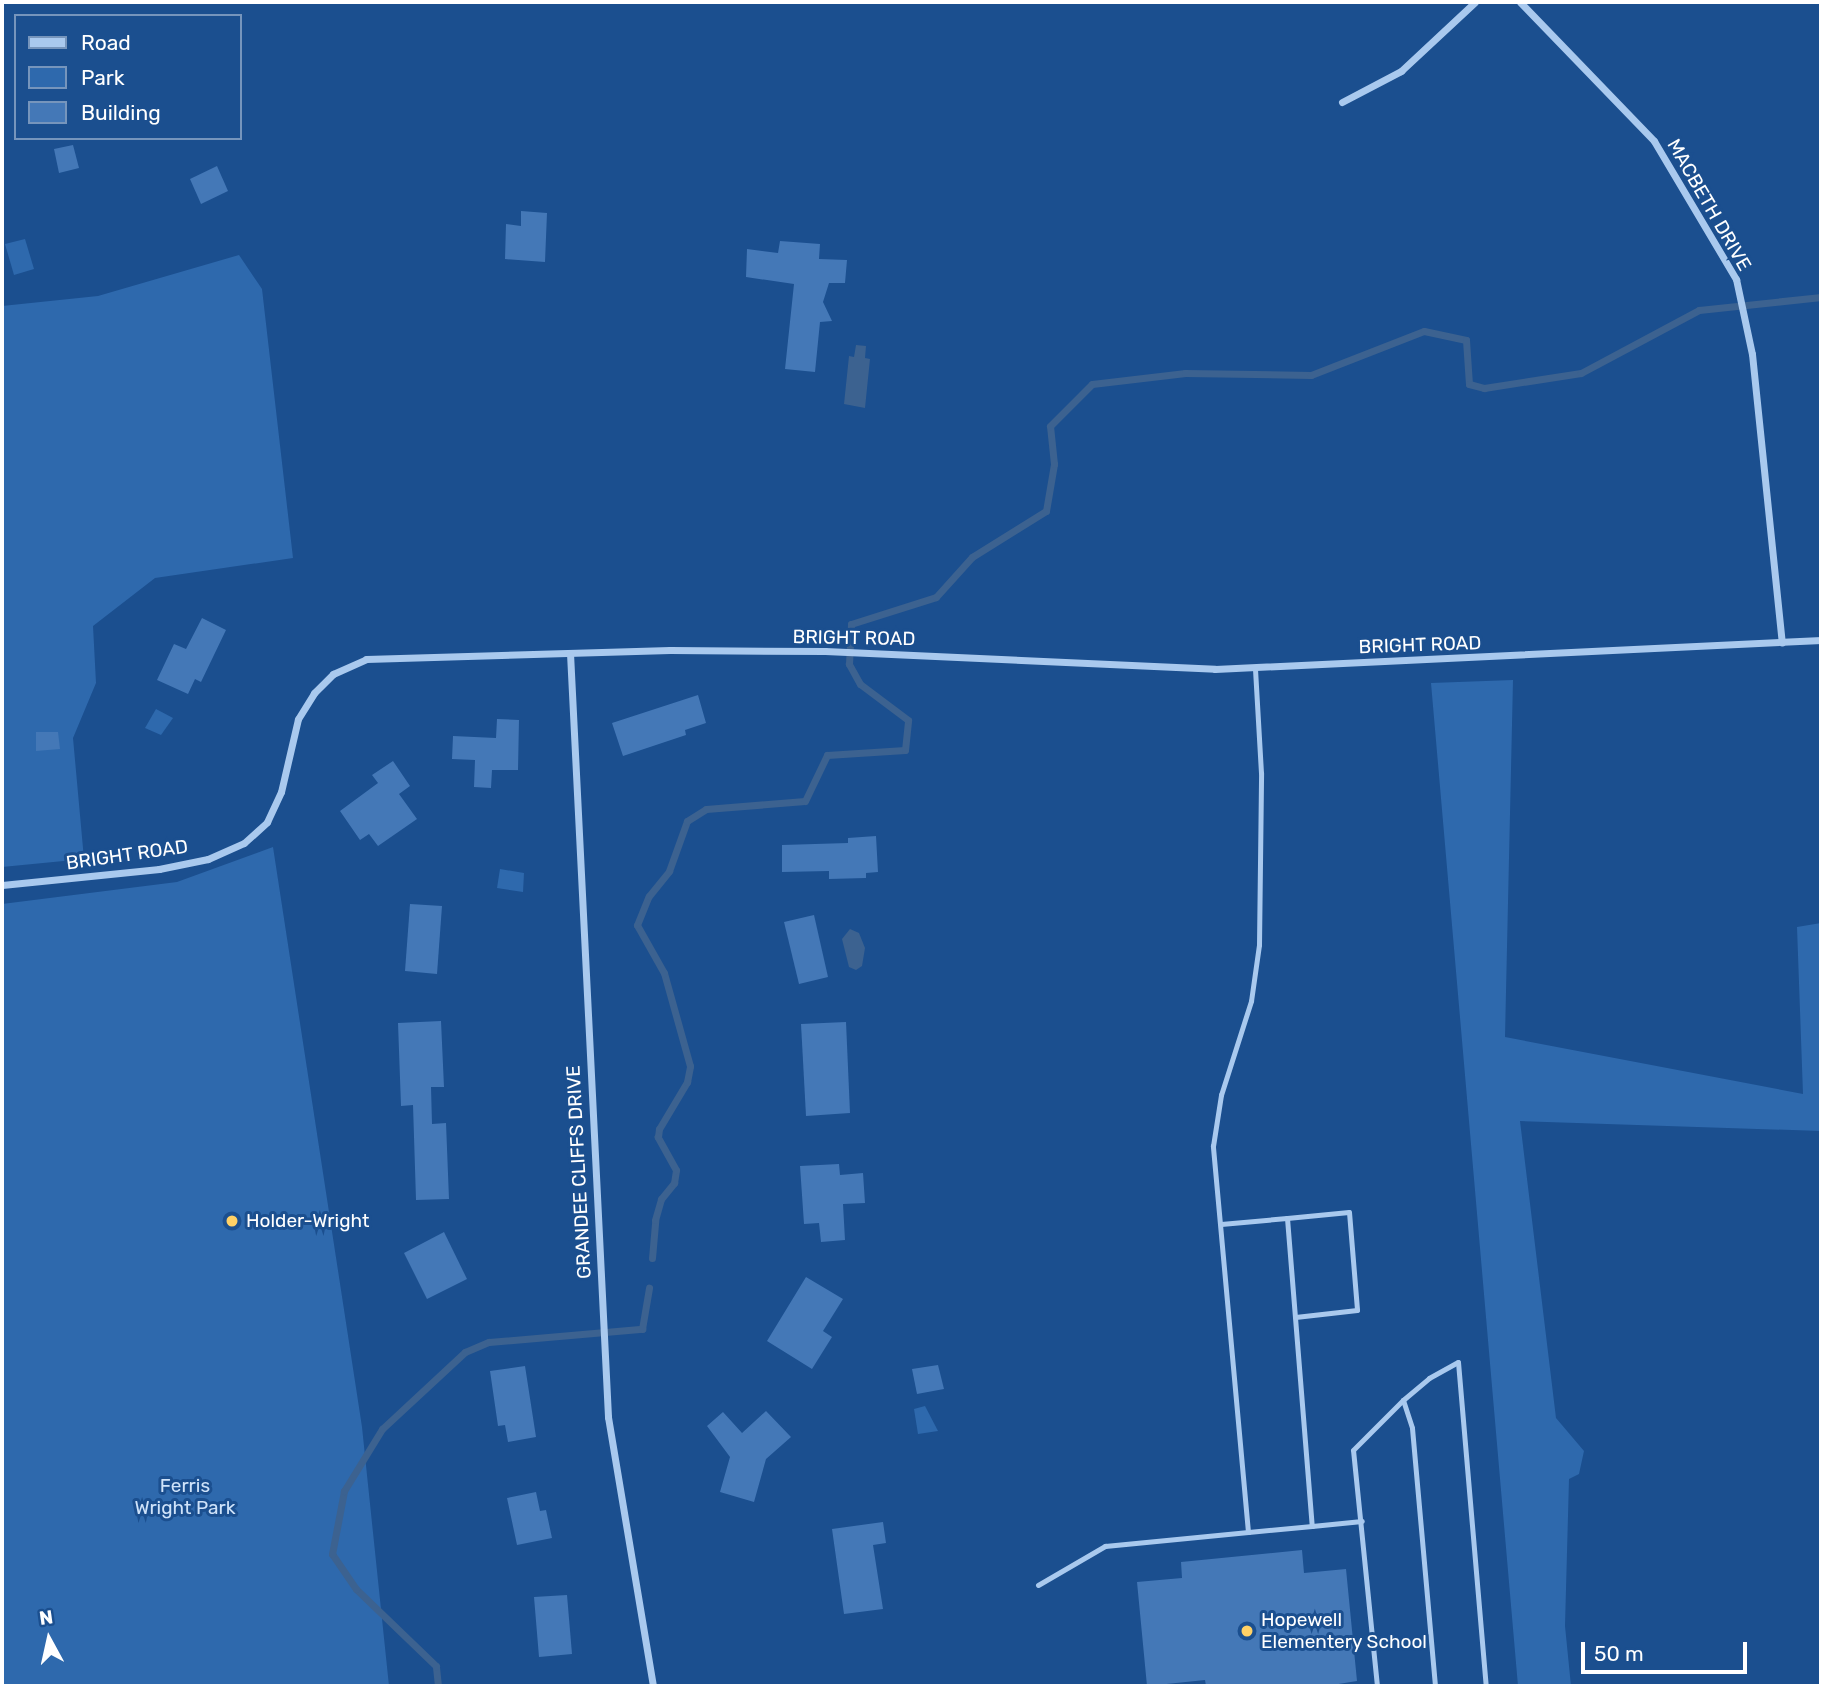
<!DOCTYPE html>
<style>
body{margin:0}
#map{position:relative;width:1823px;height:1688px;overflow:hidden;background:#1b4f8f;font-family:Rubik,sans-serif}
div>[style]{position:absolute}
.green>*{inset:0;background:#2e69ad}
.water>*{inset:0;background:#3c6290}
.stream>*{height:7px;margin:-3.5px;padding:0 3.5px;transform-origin:3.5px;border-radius:3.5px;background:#3c6290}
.building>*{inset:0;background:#4478b7}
.service>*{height:5px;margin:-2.5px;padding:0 2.5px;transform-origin:2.5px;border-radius:2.5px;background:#a9c9ee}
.minor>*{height:7px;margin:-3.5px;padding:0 3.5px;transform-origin:3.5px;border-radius:3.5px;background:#a9c9ee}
.dots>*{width:19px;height:19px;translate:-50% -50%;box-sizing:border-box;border:4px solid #1b4f8f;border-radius:50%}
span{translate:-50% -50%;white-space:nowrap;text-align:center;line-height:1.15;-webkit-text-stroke:6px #1b4f8f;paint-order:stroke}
.street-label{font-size:19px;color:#fff}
.poi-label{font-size:19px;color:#fff}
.left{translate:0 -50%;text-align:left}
.park-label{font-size:19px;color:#cfe3fa}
.frame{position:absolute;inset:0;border:4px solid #fff;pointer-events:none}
.legend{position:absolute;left:14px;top:14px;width:228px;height:126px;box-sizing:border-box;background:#1b4f8f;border:2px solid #7695bc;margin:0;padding:9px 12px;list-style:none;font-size:21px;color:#fff}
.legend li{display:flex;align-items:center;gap:14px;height:35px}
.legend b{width:35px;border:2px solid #7695bc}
.north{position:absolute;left:14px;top:1604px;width:70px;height:70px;-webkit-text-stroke:5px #1b4f8f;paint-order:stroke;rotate:352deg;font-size:19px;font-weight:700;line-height:28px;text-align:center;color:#fff}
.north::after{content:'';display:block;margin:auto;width:24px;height:32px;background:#fff;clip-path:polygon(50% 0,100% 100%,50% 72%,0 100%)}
.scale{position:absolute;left:1581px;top:1642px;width:166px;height:32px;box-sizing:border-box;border:4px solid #fff;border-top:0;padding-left:9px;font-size:21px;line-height:24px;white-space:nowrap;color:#fff;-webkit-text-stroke:5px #1b4f8f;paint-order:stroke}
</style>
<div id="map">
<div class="green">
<i style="clip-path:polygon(25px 239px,34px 269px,14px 275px,5px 244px)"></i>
<i style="clip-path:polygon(239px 255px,262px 289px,293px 558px,155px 578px,93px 626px,96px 683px,73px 738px,84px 859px,2px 867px,2px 306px,98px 296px)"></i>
<i style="clip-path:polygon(1513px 680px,1505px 1037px,1803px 1094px,1797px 927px,1821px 923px,1821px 1131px,1520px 1121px,1556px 1418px,1584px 1451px,1579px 1474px,1569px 1479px,1565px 1626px,1571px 1686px,1518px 1686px,1431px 683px)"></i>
<i style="clip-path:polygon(156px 709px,173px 718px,161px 735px,145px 728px)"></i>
<i style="clip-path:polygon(273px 847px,362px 1427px,389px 1686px,2px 1686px,2px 904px,177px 882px)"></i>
<i style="clip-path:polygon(500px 869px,524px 873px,523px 892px,497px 888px)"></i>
<i style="clip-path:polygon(925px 1406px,938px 1431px,918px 1434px,914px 1409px)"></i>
</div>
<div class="water">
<i style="clip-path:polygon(856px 345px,866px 346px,865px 358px,870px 359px,865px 408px,844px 404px,849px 356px,854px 357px)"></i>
<i style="clip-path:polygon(850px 929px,859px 933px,865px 948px,862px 966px,856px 970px,849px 967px,842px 939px)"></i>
</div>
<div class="stream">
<i style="left:652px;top:1258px;width:38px;rotate:-85deg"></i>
<i style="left:655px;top:1220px;width:22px;rotate:-74deg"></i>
<i style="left:661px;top:1199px;width:21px;rotate:-51deg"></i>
<i style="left:674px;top:1183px;width:13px;rotate:-81deg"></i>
<i style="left:676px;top:1170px;width:38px;rotate:-119deg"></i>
<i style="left:658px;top:1137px;width:8px;rotate:-83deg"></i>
<i style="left:659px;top:1129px;width:55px;rotate:-59.2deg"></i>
<i style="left:687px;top:1082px;width:16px;rotate:-79deg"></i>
<i style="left:690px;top:1066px;width:97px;rotate:-105.6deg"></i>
<i style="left:664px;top:973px;width:55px;rotate:-119.4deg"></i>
<i style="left:637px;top:925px;width:31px;rotate:-68deg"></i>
<i style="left:649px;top:896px;width:32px;rotate:-51deg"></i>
<i style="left:669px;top:871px;width:53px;rotate:-70.2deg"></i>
<i style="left:687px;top:821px;width:22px;rotate:-32deg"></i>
<i style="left:706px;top:809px;width:99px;rotate:-4.6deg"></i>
<i style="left:805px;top:801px;width:51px;rotate:-64.4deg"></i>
<i style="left:827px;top:755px;width:78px;rotate:-3.7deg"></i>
<i style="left:905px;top:750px;width:30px;rotate:-84deg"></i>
<i style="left:908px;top:720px;width:60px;rotate:-143.1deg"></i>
<i style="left:860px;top:684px;width:23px;rotate:-119deg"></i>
<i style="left:849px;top:664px;width:40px;rotate:-87.1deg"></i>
<i style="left:851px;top:624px;width:89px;rotate:-17.6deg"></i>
<i style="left:936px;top:597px;width:54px;rotate:-48deg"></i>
<i style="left:972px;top:557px;width:87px;rotate:-31.9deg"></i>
<i style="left:1046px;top:511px;width:48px;rotate:-80.3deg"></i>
<i style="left:1054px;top:464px;width:38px;rotate:-96deg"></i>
<i style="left:1050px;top:426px;width:59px;rotate:-45deg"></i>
<i style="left:1092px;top:384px;width:94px;rotate:-6.7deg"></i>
<i style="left:1185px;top:373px;width:126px;rotate:0.9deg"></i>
<i style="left:1311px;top:375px;width:121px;rotate:-21.3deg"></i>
<i style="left:1424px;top:331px;width:43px;rotate:12.1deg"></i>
<i style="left:1466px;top:340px;width:44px;rotate:86.1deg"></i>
<i style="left:1469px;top:384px;width:16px;rotate:15deg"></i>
<i style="left:1484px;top:388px;width:98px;rotate:-8.8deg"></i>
<i style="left:1581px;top:373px;width:134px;rotate:-28.1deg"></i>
<i style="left:1699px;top:310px;width:123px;rotate:-6.1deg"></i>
<i style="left:438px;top:1686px;width:20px;rotate:-96deg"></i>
<i style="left:436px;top:1666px;width:111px;rotate:-136.1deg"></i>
<i style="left:356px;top:1589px;width:42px;rotate:-124.4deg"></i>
<i style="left:332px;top:1554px;width:64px;rotate:-79.2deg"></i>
<i style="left:344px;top:1491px;width:73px;rotate:-58.5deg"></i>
<i style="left:382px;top:1429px;width:113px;rotate:-42.9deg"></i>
<i style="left:465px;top:1352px;width:26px;rotate:-23deg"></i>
<i style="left:489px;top:1342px;width:154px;rotate:-4.9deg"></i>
<i style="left:642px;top:1329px;width:42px;rotate:-80.3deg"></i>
</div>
<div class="building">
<i style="clip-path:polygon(73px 145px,79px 168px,59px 173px,54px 149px)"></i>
<i style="clip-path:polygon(217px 166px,228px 191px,201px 204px,190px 179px)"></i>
<i style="clip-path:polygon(521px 211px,547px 213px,545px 262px,505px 259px,506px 224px,521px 226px)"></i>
<i style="clip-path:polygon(780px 241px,820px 244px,819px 259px,847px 260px,845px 283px,829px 283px,823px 302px,832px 321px,820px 322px,815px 372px,785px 369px,794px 284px,746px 277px,747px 249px,778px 253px)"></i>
<i style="clip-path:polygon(202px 618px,226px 630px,201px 682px,195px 679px,188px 694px,157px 680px,174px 644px,186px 649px)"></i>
<i style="clip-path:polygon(698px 695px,706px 723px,685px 730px,686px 735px,623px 756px,612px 723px)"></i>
<i style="clip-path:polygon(497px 719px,519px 720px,518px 770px,492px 770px,491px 788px,474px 787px,475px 760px,452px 759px,453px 736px,496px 738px)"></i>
<i style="clip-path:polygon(36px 732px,58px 732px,60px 749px,36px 751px)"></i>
<i style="clip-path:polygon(393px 761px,410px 786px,399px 794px,417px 819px,378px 846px,369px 834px,360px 840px,340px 811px,378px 783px,372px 775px)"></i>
<i style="clip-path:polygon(876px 836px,878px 872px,866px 873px,866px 878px,829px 879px,829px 871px,782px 872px,782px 845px,848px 843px,848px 838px)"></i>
<i style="clip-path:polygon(410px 904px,442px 906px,437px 974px,405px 971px)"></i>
<i style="clip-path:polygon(814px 915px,828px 977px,799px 984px,784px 922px)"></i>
<i style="clip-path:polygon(441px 1021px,444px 1087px,431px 1087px,432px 1124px,446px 1123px,449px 1199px,416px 1200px,413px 1105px,401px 1106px,398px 1023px)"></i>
<i style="clip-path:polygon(846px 1022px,850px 1113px,806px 1116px,801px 1024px)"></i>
<i style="clip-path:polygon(839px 1164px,840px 1175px,863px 1173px,865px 1203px,843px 1204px,845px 1240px,821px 1242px,819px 1223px,804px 1224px,800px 1166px)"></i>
<i style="clip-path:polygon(444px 1232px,467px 1279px,427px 1299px,404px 1253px)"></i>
<i style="clip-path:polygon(806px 1277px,843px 1299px,823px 1331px,832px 1337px,812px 1369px,767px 1341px)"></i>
<i style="clip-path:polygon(938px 1365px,944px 1389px,917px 1394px,912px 1369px)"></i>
<i style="clip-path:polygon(525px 1366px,536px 1437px,508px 1442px,505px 1425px,498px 1426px,490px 1371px)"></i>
<i style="clip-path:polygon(766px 1411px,791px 1437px,766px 1459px,754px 1502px,720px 1492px,730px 1457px,707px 1426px,723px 1412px,742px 1433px)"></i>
<i style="clip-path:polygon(536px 1492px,540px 1511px,546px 1510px,552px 1538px,517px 1545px,507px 1498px)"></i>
<i style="clip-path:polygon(883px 1522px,886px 1543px,873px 1545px,883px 1609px,844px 1614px,832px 1529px)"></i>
<i style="clip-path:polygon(1302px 1550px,1304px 1573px,1346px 1569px,1357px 1681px,1326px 1686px,1206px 1686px,1205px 1680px,1147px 1686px,1137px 1582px,1182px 1578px,1181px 1562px)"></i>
<i style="clip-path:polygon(567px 1595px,572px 1654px,539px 1657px,534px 1597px)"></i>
</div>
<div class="service">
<i style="left:1287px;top:1218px;width:62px;rotate:-5.5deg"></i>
<i style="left:1349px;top:1212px;width:98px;rotate:85.3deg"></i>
<i style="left:1357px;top:1310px;width:62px;rotate:173.6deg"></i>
<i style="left:1221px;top:1224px;width:66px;rotate:-5.2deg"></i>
<i style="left:1287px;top:1218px;width:309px;rotate:85.4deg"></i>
<i style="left:1312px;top:1526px;width:64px;rotate:174.6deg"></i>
<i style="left:1248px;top:1532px;width:388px;rotate:-95.2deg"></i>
<i style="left:1213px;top:1146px;width:52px;rotate:-81.1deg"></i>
<i style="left:1221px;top:1095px;width:99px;rotate:-72.3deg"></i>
<i style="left:1251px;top:1001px;width:57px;rotate:-81.9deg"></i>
<i style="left:1259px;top:945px;width:172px;rotate:-89.3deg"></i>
<i style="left:1261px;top:773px;width:105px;rotate:-93.3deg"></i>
<i style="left:1403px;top:1400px;width:34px;rotate:-40deg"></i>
<i style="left:1429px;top:1378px;width:33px;rotate:-29deg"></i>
<i style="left:1458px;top:1362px;width:325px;rotate:85.1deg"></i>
<i style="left:1312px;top:1526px;width:50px;rotate:-5.7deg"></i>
<i style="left:1038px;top:1585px;width:78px;rotate:-30.2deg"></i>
<i style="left:1105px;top:1546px;width:144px;rotate:-5.6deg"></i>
<i style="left:1377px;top:1686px;width:237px;rotate:-95.8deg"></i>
<i style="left:1353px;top:1450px;width:71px;rotate:-45deg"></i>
<i style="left:1403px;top:1400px;width:29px;rotate:72deg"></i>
<i style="left:1412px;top:1428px;width:259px;rotate:84.9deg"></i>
</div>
<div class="minor">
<i style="left:1520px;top:2px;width:193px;rotate:46deg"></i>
<i style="left:1654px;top:141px;width:161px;rotate:59.3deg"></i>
<i style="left:1736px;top:279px;width:77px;rotate:78deg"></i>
<i style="left:1752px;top:354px;width:290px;rotate:84.1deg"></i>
<i style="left:1342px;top:102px;width:67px;rotate:-27.7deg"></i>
<i style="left:1401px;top:71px;width:101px;rotate:-43deg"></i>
<i style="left:570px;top:653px;width:765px;rotate:87.15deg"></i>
<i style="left:608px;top:1417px;width:273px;rotate:80.5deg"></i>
<i style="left:2px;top:885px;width:158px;rotate:-5.8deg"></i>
<i style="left:159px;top:869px;width:50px;rotate:-11.5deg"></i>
<i style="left:208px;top:859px;width:39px;rotate:-24deg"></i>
<i style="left:244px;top:843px;width:31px;rotate:-42deg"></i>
<i style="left:267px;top:822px;width:33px;rotate:-65deg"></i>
<i style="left:281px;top:792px;width:75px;rotate:-76.9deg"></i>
<i style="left:298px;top:719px;width:31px;rotate:-58deg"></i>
<i style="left:314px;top:693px;width:27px;rotate:-45deg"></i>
<i style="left:333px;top:674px;width:36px;rotate:-24deg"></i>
<i style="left:366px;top:659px;width:304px;rotate:-1.7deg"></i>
<i style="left:670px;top:650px;width:155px;rotate:0.4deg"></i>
<i style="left:825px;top:651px;width:390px;rotate:2.6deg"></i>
<i style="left:1215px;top:669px;width:607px;rotate:-2.74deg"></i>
</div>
<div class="dots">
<i style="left:232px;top:1221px;background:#ffd166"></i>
<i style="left:1247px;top:1631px;background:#ffd166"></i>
</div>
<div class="street-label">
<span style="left:1709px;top:205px;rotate:60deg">MACBETH DRIVE</span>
<span style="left:854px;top:638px;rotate:1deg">BRIGHT ROAD</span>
<span style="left:1420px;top:645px;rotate:-2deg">BRIGHT ROAD</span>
<span style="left:127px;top:855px;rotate:-8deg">BRIGHT ROAD</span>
<span style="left:579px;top:1172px;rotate:-93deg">GRANDEE CLIFFS DRIVE</span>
</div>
<div class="poi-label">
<span class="left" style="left:246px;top:1221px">Holder-Wright</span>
<span class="left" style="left:1261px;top:1631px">Hopewell<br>Elementery School</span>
</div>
<div class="park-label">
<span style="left:185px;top:1497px">Ferris<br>Wright Park</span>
</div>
<div class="frame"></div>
<ul class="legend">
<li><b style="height:9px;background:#a9c9ee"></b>Road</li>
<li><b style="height:19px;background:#2e69ad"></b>Park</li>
<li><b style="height:19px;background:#4478b7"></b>Building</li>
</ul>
<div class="north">N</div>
<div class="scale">50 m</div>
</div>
